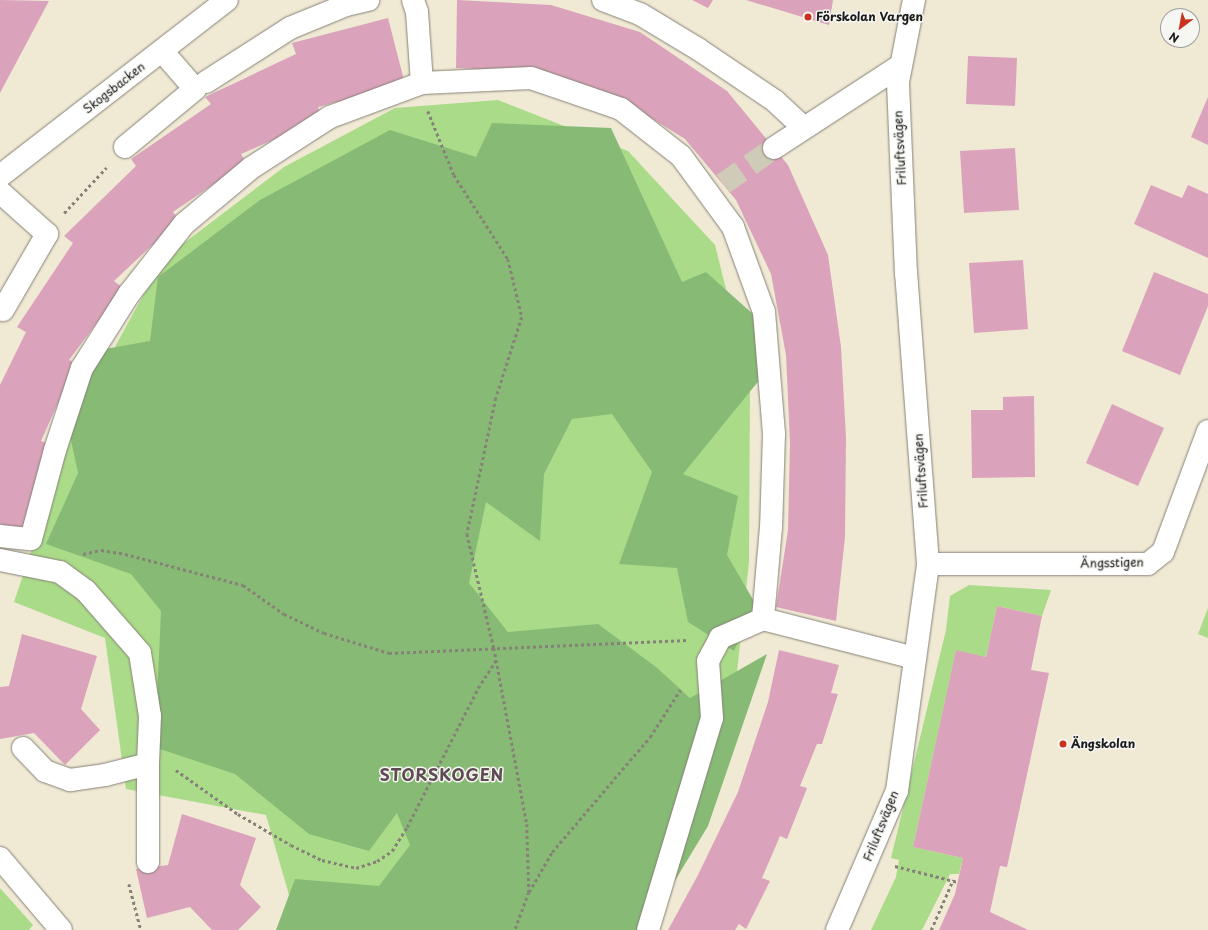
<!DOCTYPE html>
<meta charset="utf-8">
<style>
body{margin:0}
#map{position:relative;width:1208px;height:930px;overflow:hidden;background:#f0e9d4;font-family:"Playpen Sans",sans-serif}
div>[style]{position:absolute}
.green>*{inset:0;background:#aadb89}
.forest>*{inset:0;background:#87bb75}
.building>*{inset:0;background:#dba3bb}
.minor-tunnel>*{height:22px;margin-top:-11px;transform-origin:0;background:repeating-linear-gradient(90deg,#d0cab8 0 22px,transparent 0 33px)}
.path>*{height:2.5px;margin-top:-1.25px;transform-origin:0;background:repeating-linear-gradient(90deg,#868278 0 3px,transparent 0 6px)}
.roads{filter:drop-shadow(0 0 1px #868278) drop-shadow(0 0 1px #868278)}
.minor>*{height:22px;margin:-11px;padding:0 11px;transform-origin:11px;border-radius:11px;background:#fff}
.dots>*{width:11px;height:11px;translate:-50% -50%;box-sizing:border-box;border:2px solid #f6f6f2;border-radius:50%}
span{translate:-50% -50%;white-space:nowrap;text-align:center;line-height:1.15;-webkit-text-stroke:3px #f6f6f2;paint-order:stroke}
.poi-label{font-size:12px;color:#1c1c1c;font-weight:700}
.left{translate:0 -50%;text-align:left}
.street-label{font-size:12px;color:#1c1c1c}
.district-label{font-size:16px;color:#5f4b54;font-weight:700;letter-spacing:1px}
.north{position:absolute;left:1160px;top:8px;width:40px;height:40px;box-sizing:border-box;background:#f6f6f2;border:1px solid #9f9f9c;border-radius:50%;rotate:212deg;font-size:11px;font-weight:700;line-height:16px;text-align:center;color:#1c1c1c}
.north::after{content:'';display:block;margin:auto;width:14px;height:18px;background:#c8321e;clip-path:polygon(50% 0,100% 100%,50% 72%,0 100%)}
</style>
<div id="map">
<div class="green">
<i style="clip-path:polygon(498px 100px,628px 151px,715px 245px,750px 385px,749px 562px,734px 699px,299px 930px,266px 815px,126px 789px,105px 638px,14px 602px,75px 420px,163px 259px,284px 167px,395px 108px)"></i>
<i style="clip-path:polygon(969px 585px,1051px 590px,1042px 616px,997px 606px,986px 657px,956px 651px,913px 847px,963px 858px,959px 874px,950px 874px,922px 930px,871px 930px,896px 877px,899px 860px,891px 858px,946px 630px,950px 596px)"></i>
<i style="clip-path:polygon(1208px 608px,1208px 638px,1198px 634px)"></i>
<i style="clip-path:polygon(0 888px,33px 925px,29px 930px,0 930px)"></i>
</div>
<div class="forest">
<i style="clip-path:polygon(492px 123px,611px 128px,682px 282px,706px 272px,754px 315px,761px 378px,683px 474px,738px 496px,727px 555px,755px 603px,734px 651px,688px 622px,677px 568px,619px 564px,652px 472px,612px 414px,572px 419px,544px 474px,540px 541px,486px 502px,469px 583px,508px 632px,598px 624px,656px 667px,690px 698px,767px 654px,708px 826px,645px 930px,276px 930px,295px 879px,379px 886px,410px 845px,397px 813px,369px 851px,309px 834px,235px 774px,151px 746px,157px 699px,161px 611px,131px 574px,46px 544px,78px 473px,64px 407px,94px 351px,150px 341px,158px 277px,260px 200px,390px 130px,476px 157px)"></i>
</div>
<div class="building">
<i style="clip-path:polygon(0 0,49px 1px,0 93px)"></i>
<i style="clip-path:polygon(457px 0,551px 5px,640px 32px,727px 91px,788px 165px,828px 255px,841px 347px,846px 438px,845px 537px,836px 621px,776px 607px,788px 530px,790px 444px,786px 355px,771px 274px,736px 200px,685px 139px,614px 95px,540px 72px,456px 68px)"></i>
<i style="clip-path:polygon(692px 0,713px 0,708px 8px)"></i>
<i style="clip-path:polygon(746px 0,833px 0,829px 25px)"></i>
<i style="clip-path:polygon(388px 18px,405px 84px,318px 107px,321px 119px,241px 154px,246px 162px,173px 212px,179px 220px,114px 281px,123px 288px,69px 360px,76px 363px,41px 441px,50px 444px,29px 532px,0 524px,0 385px,26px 332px,17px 327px,73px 243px,64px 236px,136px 166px,131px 159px,211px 104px,205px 97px,296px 54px,292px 43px)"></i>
<i style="clip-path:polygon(968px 56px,1017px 58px,1015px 106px,966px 104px)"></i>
<i style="clip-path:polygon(1208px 97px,1208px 145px,1191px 137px)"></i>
<i style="clip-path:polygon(1015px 148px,1019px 210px,964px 213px,960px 151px)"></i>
<i style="clip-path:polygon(1151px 185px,1182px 198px,1188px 185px,1208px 194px,1208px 258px,1134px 224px)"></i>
<i style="clip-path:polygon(1023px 260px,1028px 329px,974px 333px,969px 263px)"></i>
<i style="clip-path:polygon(1154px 272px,1208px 294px,1208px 306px,1180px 375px,1122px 351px)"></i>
<i style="clip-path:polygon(1034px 396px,1035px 477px,972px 478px,971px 410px,1003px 410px,1003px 397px)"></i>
<i style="clip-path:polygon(1112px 404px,1164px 428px,1138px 486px,1086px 463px)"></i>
<i style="clip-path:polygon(997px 606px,1042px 616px,1031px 670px,1049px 673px,1007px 867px,1000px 866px,990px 912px,1028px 930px,939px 930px,955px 894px,963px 858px,913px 847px,956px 650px,986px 657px)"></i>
<i style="clip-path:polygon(22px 634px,97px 656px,81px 709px,100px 730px,65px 765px,34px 733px,0 739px,0 687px,9px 686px)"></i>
<i style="clip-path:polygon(779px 650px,839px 665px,831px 693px,838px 694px,822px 744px,817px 744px,800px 786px,807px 788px,787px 839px,780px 836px,762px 878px,770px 881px,746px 929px,739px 924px,735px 930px,668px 930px,698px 875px,738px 792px,768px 702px)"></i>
<i style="clip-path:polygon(182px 814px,256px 838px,240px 885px,261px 907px,238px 930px,212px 930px,190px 907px,147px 918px,136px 869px,168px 865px)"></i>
</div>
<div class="minor-tunnel">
<i style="left:723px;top:184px;width:62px;rotate:-35.2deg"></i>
</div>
<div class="path">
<i style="left:428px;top:111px;width:69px;rotate:67.9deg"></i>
<i style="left:454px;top:175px;width:100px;rotate:57.3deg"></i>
<i style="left:508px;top:259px;width:60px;rotate:76.4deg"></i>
<i style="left:522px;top:317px;width:85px;rotate:107.8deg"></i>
<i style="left:496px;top:398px;width:139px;rotate:102deg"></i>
<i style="left:467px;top:534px;width:117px;rotate:76.7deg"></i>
<i style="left:494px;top:648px;width:179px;rotate:79.4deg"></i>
<i style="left:527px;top:824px;width:68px;rotate:88.3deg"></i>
<i style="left:529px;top:892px;width:40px;rotate:110.2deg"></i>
<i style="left:64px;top:213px;width:62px;rotate:-47deg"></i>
<i style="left:83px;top:554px;width:18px;rotate:-13deg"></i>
<i style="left:101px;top:550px;width:24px;rotate:9deg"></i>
<i style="left:125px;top:554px;width:122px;rotate:14.7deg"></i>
<i style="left:243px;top:585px;width:50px;rotate:35.3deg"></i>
<i style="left:284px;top:614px;width:44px;rotate:25.4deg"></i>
<i style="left:324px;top:633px;width:68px;rotate:17.1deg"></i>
<i style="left:389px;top:653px;width:299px;rotate:-2.5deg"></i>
<i style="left:176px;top:770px;width:76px;rotate:35.4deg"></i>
<i style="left:238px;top:814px;width:61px;rotate:30.3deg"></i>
<i style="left:291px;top:845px;width:34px;rotate:26deg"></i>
<i style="left:322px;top:860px;width:35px;rotate:13deg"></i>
<i style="left:356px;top:868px;width:22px;rotate:-18deg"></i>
<i style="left:377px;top:861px;width:18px;rotate:-34deg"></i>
<i style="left:392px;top:851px;width:28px;rotate:-58deg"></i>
<i style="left:407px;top:827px;width:156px;rotate:-62.9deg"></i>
<i style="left:478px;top:688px;width:33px;rotate:-57deg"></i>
<i style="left:895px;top:866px;width:65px;rotate:14.3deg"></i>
<i style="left:129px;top:884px;width:48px;rotate:75.4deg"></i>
<i style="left:529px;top:892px;width:46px;rotate:-60.1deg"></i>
<i style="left:552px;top:852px;width:151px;rotate:-49.6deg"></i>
<i style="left:650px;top:737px;width:56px;rotate:-57.4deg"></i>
<i style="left:931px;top:930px;width:55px;rotate:-66.3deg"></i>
</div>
<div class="roads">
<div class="minor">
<i style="left:413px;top:0;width:13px;rotate:72deg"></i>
<i style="left:417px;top:12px;width:71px;rotate:86deg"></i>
<i style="left:422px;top:83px;width:109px;rotate:-2.6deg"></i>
<i style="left:531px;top:78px;width:95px;rotate:19deg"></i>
<i style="left:621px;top:109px;width:76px;rotate:38.1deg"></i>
<i style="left:681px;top:156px;width:88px;rotate:53.8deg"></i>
<i style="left:733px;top:227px;width:90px;rotate:70deg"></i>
<i style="left:764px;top:312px;width:122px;rotate:85.3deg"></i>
<i style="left:774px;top:434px;width:93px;rotate:91.8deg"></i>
<i style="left:771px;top:527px;width:92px;rotate:95deg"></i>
<i style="left:763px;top:619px;width:157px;rotate:14.4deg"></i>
<i style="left:603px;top:0;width:40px;rotate:21deg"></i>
<i style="left:640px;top:14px;width:68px;rotate:31.1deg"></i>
<i style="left:698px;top:49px;width:93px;rotate:34deg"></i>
<i style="left:775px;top:101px;width:38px;rotate:43deg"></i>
<i style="left:206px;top:82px;width:100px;rotate:-32.7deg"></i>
<i style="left:290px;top:28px;width:61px;rotate:-22.3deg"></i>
<i style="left:346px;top:5px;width:23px;rotate:-13deg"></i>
<i style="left:125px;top:147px;width:91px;rotate:-39.6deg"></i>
<i style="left:195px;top:89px;width:50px;rotate:-131deg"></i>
<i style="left:774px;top:148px;width:150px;rotate:-33.1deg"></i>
<i style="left:0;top:176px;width:287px;rotate:-37.8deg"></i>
<i style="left:0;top:192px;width:63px;rotate:41.8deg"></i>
<i style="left:47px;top:234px;width:88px;rotate:120.1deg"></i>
<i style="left:0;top:536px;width:31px;rotate:6deg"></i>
<i style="left:31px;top:539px;width:92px;rotate:-74.9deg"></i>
<i style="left:55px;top:450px;width:86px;rotate:-71.8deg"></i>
<i style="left:82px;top:368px;width:88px;rotate:-57.6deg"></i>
<i style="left:129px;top:294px;width:89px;rotate:-51.8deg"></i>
<i style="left:184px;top:224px;width:87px;rotate:-39.9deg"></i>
<i style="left:251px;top:168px;width:94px;rotate:-32.8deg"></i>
<i style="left:330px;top:117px;width:98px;rotate:-20.3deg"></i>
<i style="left:0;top:560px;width:61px;rotate:11.3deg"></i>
<i style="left:60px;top:572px;width:32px;rotate:36deg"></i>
<i style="left:86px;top:591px;width:82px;rotate:48.9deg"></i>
<i style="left:140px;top:653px;width:64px;rotate:81deg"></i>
<i style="left:150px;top:716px;width:48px;rotate:92.4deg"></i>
<i style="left:928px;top:564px;width:220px"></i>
<i style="left:1148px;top:564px;width:19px;rotate:-39deg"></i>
<i style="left:1163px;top:552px;width:129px;rotate:-69.6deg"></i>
<i style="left:23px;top:748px;width:32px;rotate:46deg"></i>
<i style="left:45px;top:771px;width:27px;rotate:20deg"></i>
<i style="left:70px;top:780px;width:35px;rotate:-8deg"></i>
<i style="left:105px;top:775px;width:44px;rotate:-14.3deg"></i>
<i style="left:148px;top:764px;width:98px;rotate:90deg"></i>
<i style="left:0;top:858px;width:94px;rotate:49.7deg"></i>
<i style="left:648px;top:930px;width:221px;rotate:-73.2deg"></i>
<i style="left:712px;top:718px;width:57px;rotate:-94deg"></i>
<i style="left:708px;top:661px;width:26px;rotate:-62deg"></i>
<i style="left:720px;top:638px;width:47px;rotate:-23.8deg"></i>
<i style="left:837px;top:930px;width:151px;rotate:-66.7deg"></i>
<i style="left:897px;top:791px;width:229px;rotate:-82.2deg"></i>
<i style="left:928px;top:564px;width:291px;rotate:-94.3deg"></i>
<i style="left:906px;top:274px;width:192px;rotate:-92.4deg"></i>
<i style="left:898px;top:82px;width:84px;rotate:-79deg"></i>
</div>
</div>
<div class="dots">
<i style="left:808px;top:17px;background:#c8321e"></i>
<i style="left:1063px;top:744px;background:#c8321e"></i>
</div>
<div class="poi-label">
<span class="left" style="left:816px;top:17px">Förskolan Vargen</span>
<span class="left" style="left:1071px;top:744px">Ängskolan</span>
</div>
<div class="street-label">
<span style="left:114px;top:88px;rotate:-38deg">Skogsbacken</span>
<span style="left:900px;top:148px;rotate:-93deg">Friluftsvägen</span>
<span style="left:921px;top:471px;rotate:-94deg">Friluftsvägen</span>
<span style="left:1112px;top:563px;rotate:-1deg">Ängsstigen</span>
<span style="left:881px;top:826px;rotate:-68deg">Friluftsvägen</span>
</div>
<div class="district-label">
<span style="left:442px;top:774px">STORSKOGEN</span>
</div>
<div class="north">N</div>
</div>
